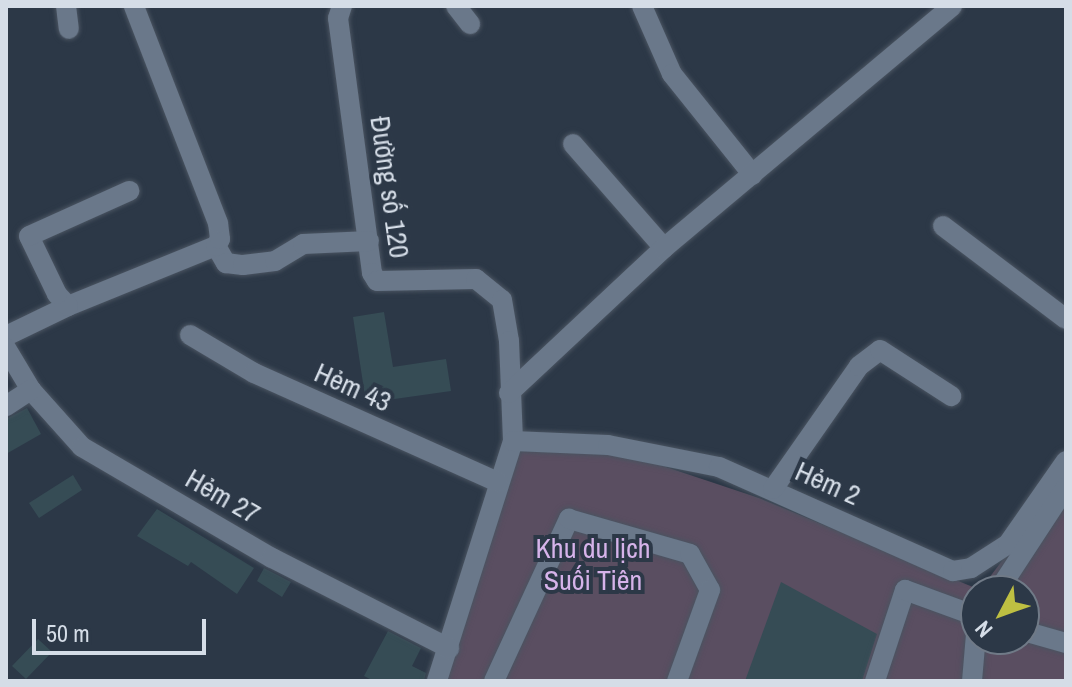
<!DOCTYPE html>
<meta charset="utf-8">
<style>
body{margin:0}
#map{position:relative;width:1072px;height:687px;overflow:hidden;background:#2c3847;font-family:"Archivo Narrow",sans-serif}
div>[style]{position:absolute}
.green>*{inset:0;background:#5a4e61}
.building>*{inset:0;background:#364c55}
.roads{filter:drop-shadow(0 0 2px #4a5461) drop-shadow(0 0 2px #4a5461)}
.minor>*{height:20px;margin:-10px;padding:0 10px;transform-origin:10px;border-radius:10px;background:#6a788a}
span{translate:-50% -50%;white-space:nowrap;text-align:center;line-height:1.15;-webkit-text-stroke:8px #2c3847;paint-order:stroke}
.street-label{font-size:28px;color:#d5dde7}
.park-label{font-size:28px;color:#d6b3ea}
.frame{position:absolute;inset:0;border:8px solid #d5dde7;pointer-events:none}
.north{position:absolute;left:960px;top:575px;width:80px;height:80px;box-sizing:border-box;background:#2c3847;border:2px solid #707a87;border-radius:50%;rotate:229deg;font-size:22px;font-weight:700;line-height:32px;text-align:center;color:#d5dde7}
.north::after{content:'';display:block;margin:auto;width:28px;height:36px;background:#bebf42;clip-path:polygon(50% 0,100% 100%,50% 72%,0 100%)}
.scale{position:absolute;left:32px;top:619px;width:174px;height:36px;box-sizing:border-box;border:4px solid #d5dde7;border-top:0;padding-left:10px;font-size:24px;line-height:28px;white-space:nowrap;color:#d5dde7;-webkit-text-stroke:6px #2c3847;paint-order:stroke}
</style>
<div id="map">
<div class="green">
<i style="clip-path:polygon(evenodd,603px 446px,759px 498px,980px 590px,1066px 476px,1066px 681px,430px 681px,515px 449px,603px 446px,976px 591px,1024px 591px,1024px 639px,976px 639px,976px 591px)"></i>
</div>
<div class="building">
<i style="clip-path:polygon(384px 312px,393px 367px,446px 359px,451px 391px,366px 403px,353px 317px)"></i>
<i style="clip-path:polygon(27px 408px,41px 434px,6px 454px,6px 419px)"></i>
<i style="clip-path:polygon(73px 475px,82px 490px,39px 518px,29px 503px)"></i>
<i style="clip-path:polygon(157px 509px,254px 568px,237px 594px,191px 562px,188px 566px,137px 536px)"></i>
<i style="clip-path:polygon(264px 568px,291px 582px,282px 597px,257px 581px)"></i>
<i style="clip-path:polygon(781px 582px,877px 634px,862px 681px,745px 681px)"></i>
<i style="clip-path:polygon(388px 631px,421px 648px,412px 666px,426px 673px,424px 681px,374px 681px,364px 676px)"></i>
<i style="clip-path:polygon(38px 639px,52px 652px,26px 679px,12px 666px)"></i>
</div>
<div class="roads">
<div class="minor">
<i style="left:66px;top:6px;width:23px;rotate:83deg"></i>
<i style="left:342px;top:6px;width:13px;rotate:108deg"></i>
<i style="left:338px;top:18px;width:257px;rotate:82.4deg"></i>
<i style="left:372px;top:273px;width:9px;rotate:58deg"></i>
<i style="left:377px;top:281px;width:99px;rotate:-1.2deg"></i>
<i style="left:476px;top:279px;width:33px;rotate:39deg"></i>
<i style="left:502px;top:300px;width:42px;rotate:80.3deg"></i>
<i style="left:509px;top:341px;width:100px;rotate:87.7deg"></i>
<i style="left:513px;top:441px;width:252px;rotate:107.6deg"></i>
<i style="left:456px;top:6px;width:23px;rotate:52deg"></i>
<i style="left:642px;top:6px;width:74px;rotate:66.2deg"></i>
<i style="left:672px;top:74px;width:129px;rotate:51.3deg"></i>
<i style="left:573px;top:144px;width:138px;rotate:48.8deg"></i>
<i style="left:943px;top:226px;width:154px;rotate:37.1deg"></i>
<i style="left:216px;top:246px;width:20px;rotate:60deg"></i>
<i style="left:226px;top:263px;width:17px;rotate:7deg"></i>
<i style="left:243px;top:265px;width:32px;rotate:-7deg"></i>
<i style="left:275px;top:261px;width:33px;rotate:-31deg"></i>
<i style="left:303px;top:244px;width:66px;rotate:-2.6deg"></i>
<i style="left:68px;top:306px;width:160px;rotate:-22.1deg"></i>
<i style="left:216px;top:246px;width:8px;rotate:-60deg"></i>
<i style="left:220px;top:239px;width:16px;rotate:-97deg"></i>
<i style="left:218px;top:223px;width:233px;rotate:-111.2deg"></i>
<i style="left:190px;top:335px;width:74px;rotate:30.7deg"></i>
<i style="left:254px;top:373px;width:267px;rotate:24.1deg"></i>
<i style="left:6px;top:336px;width:69px;rotate:-25.8deg"></i>
<i style="left:68px;top:306px;width:16px;rotate:-133deg"></i>
<i style="left:57px;top:294px;width:64px;rotate:-115.8deg"></i>
<i style="left:29px;top:236px;width:110px;rotate:-24.2deg"></i>
<i style="left:6px;top:348px;width:49px;rotate:59.2deg"></i>
<i style="left:31px;top:390px;width:76px;rotate:48.2deg"></i>
<i style="left:82px;top:447px;width:220px;rotate:30.3deg"></i>
<i style="left:272px;top:558px;width:199px;rotate:27deg"></i>
<i style="left:509px;top:393px;width:212px;rotate:-43.1deg"></i>
<i style="left:664px;top:248px;width:376px;rotate:-40deg"></i>
<i style="left:6px;top:406px;width:30px;rotate:-33deg"></i>
<i style="left:513px;top:441px;width:95px;rotate:2.4deg"></i>
<i style="left:608px;top:445px;width:113px;rotate:11.2deg"></i>
<i style="left:719px;top:467px;width:256px;rotate:24deg"></i>
<i style="left:953px;top:571px;width:18px;rotate:-9deg"></i>
<i style="left:971px;top:568px;width:44px;rotate:-33deg"></i>
<i style="left:1008px;top:544px;width:101px;rotate:-55.1deg"></i>
<i style="left:773px;top:489px;width:150px;rotate:-55deg"></i>
<i style="left:859px;top:366px;width:26px;rotate:-37deg"></i>
<i style="left:880px;top:350px;width:85px;rotate:32.9deg"></i>
<i style="left:998px;top:591px;width:124px;rotate:-56.8deg"></i>
<i style="left:1024px;top:631px;width:44px;rotate:15.9deg"></i>
<i style="left:494px;top:681px;width:179px;rotate:-65.2deg"></i>
<i style="left:569px;top:519px;width:126px;rotate:16.1deg"></i>
<i style="left:690px;top:554px;width:41px;rotate:60.9deg"></i>
<i style="left:710px;top:590px;width:97px;rotate:109.9deg"></i>
<i style="left:875px;top:681px;width:96px;rotate:-71.8deg"></i>
<i style="left:905px;top:590px;width:76px;rotate:20.1deg"></i>
<i style="left:972px;top:681px;width:47px;rotate:-85.1deg"></i>
</div>
</div>
<div class="street-label">
<span style="left:390px;top:187px;rotate:82deg">Đường số 120</span>
<span style="left:353px;top:387px;rotate:24deg">Hẻm 43</span>
<span style="left:828px;top:483px;rotate:24deg">Hẻm 2</span>
<span style="left:223px;top:496px;rotate:30deg">Hẻm 27</span>
</div>
<div class="park-label">
<span style="left:593px;top:564px">Khu du lịch<br>Suối Tiên</span>
</div>
<div class="frame"></div>
<div class="north">N</div>
<div class="scale">50 m</div>
</div>
